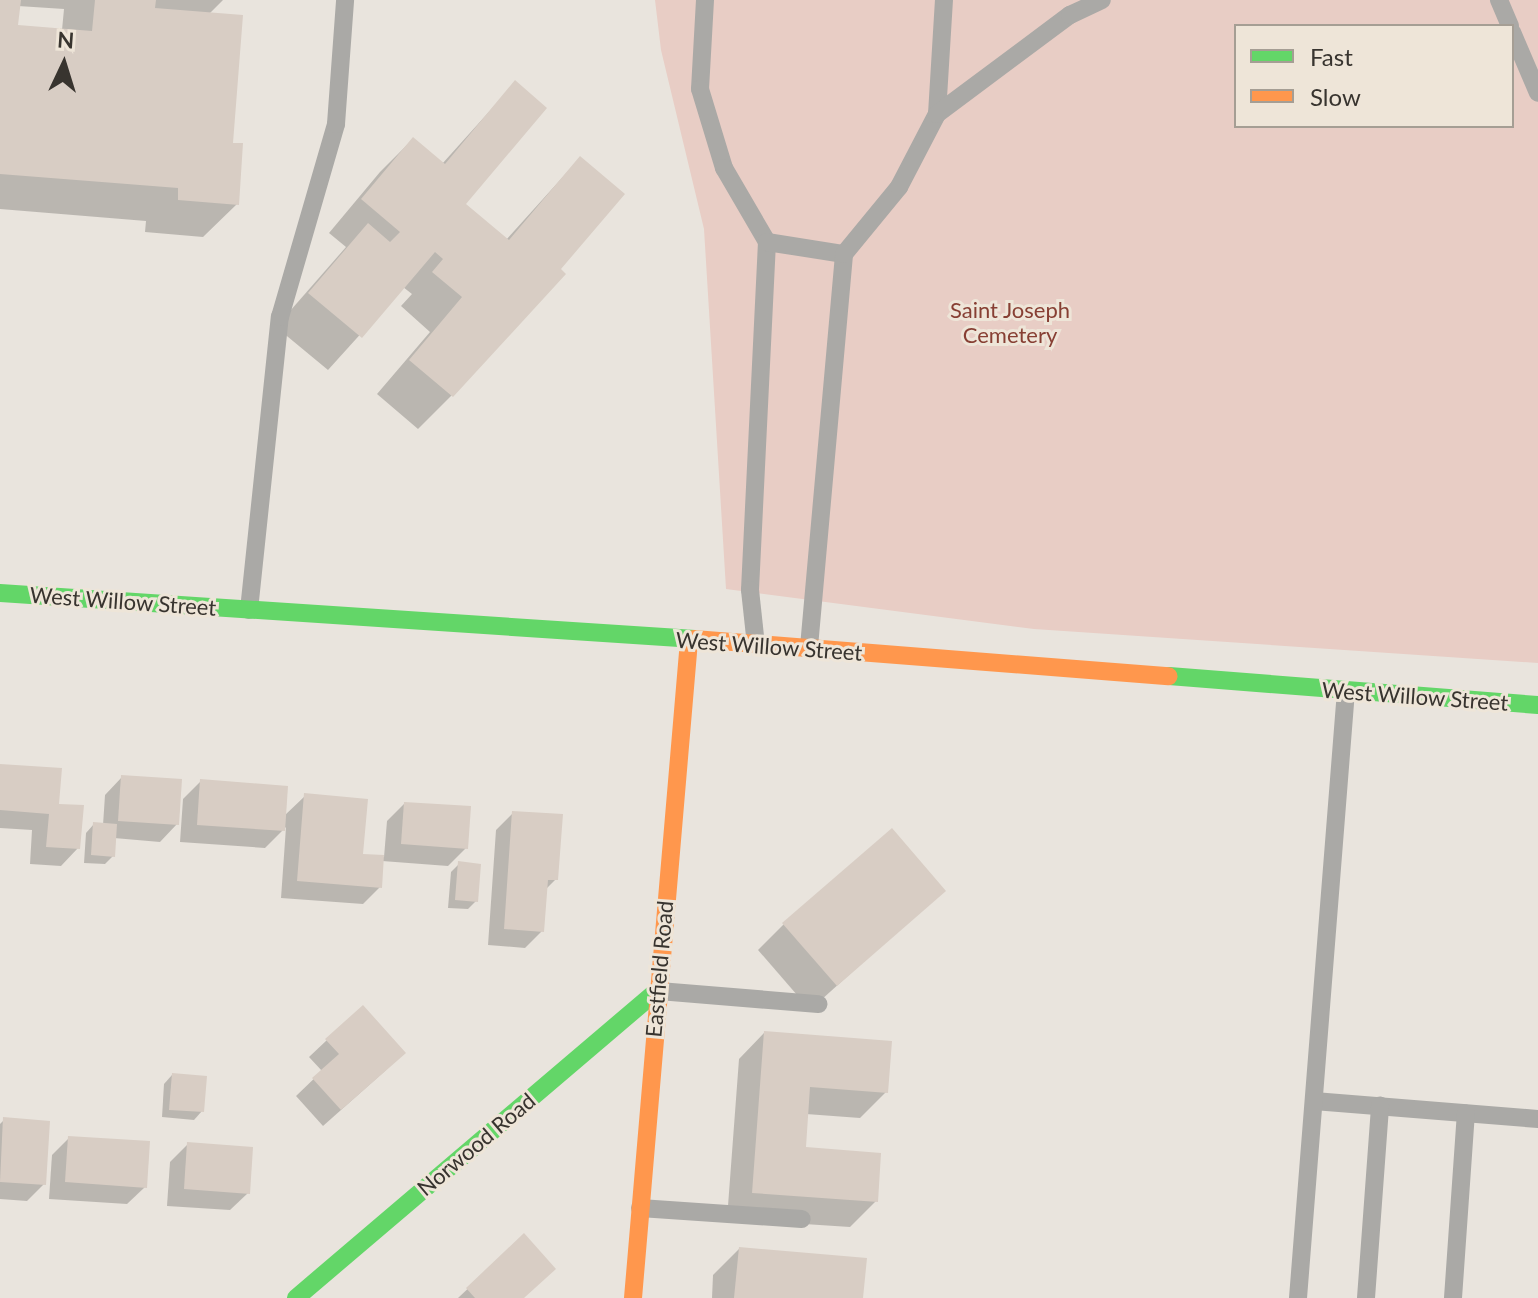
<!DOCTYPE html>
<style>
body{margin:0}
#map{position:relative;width:1538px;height:1298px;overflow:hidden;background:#e9e4dd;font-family:Lato,sans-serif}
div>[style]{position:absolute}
.green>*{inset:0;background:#e8cdc5}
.shadow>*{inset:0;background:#0003}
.building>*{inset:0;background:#d8cdc4}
.lane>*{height:18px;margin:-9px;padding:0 9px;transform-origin:9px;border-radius:9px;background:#aaa9a6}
.fast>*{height:18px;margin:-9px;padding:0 9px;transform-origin:9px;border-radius:9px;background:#63d668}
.slow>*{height:18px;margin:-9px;padding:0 9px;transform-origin:9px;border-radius:9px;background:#ff974d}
span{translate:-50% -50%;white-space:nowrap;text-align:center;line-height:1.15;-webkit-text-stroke:6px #eee5d8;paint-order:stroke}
.park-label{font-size:22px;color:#873f33}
.street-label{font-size:22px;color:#38342f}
.legend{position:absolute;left:1234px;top:24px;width:280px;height:104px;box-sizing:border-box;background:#eee5d8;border:2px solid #a59e94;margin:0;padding:10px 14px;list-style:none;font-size:24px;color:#38342f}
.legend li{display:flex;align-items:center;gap:16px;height:40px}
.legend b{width:40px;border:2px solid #a59e94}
.north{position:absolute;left:24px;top:24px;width:80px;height:80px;-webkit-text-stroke:6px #eee5d8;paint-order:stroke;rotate:4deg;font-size:22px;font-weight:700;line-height:32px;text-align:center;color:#38342f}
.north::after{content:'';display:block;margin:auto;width:28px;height:36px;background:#38342f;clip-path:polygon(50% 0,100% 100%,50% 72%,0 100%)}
</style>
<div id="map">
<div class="green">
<i style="clip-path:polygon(evenodd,655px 0,1538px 0,1538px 663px,1034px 629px,726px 589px,704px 229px,661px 50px,655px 0,1236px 26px,1512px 26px,1512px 126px,1236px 126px,1236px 26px)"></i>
</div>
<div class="shadow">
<i style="clip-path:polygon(evenodd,0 0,223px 0,209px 14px,237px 204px,203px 237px,145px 232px,146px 221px,0 209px,0 0,18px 6px,64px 9px,62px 30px,16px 27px,18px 6px)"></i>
<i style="clip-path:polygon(515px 83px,464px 204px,506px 240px,580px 158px,452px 395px,418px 429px,377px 394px,430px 332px,401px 306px,412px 294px,403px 287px,328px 370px,276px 327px,346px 247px,329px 233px,380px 172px,413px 139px,442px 164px)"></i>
<i style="clip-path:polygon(0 766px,57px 806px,78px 848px,61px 866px,30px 864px,32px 830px,0 828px)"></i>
<i style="clip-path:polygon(122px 777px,177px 824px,160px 842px,114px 838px,113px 856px,105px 864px,84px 863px,86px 833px,94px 824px,103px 825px,105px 795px)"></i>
<i style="clip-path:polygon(201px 781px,284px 816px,305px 796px,361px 855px,384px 857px,387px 821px,404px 804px,466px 848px,448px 866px,382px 861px,380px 887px,363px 904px,281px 898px,286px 827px,265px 848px,180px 842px,183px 799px)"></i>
<i style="clip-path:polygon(513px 813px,556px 879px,545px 890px,542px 931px,525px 948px,488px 945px,496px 830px)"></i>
<i style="clip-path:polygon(459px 864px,476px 901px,468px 909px,448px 908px,451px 872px)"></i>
<i style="clip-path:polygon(943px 890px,810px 1010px,758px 950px,784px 924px)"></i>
<i style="clip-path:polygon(764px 1033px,886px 1092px,860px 1118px,806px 1114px,803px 1149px,876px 1201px,850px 1227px,727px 1219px,739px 1059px)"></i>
<i style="clip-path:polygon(327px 1040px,386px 1070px,323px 1126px,296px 1096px,322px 1071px,309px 1057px)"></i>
<i style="clip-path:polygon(172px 1075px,202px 1111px,194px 1120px,162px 1117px,164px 1084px)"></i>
<i style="clip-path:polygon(4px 1120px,44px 1184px,27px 1201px,0 1199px,0 1124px)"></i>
<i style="clip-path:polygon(69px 1138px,145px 1187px,127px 1204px,49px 1199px,52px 1155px)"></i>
<i style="clip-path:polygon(188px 1144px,248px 1193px,230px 1210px,167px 1206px,170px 1162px)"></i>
<i style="clip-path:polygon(524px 1236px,523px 1298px,458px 1298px)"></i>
<i style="clip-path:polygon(739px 1249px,861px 1298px,712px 1298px,713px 1275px)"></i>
</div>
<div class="building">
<i style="clip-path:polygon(0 0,21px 0,18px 25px,92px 31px,95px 0,156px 0,155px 8px,243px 15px,233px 143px,243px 143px,239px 205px,178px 200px,178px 188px,0 174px)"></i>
<i style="clip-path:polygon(515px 80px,547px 108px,466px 204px,509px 240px,580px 156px,625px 194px,561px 269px,566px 274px,453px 397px,409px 360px,462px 297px,432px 272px,443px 259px,435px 252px,362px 338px,308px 293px,368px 223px,390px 242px,400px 232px,361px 199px,413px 137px,445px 164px)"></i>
<i style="clip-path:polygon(0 764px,62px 768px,59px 804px,84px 805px,80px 849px,46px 847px,49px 814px,0 810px)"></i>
<i style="clip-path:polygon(121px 775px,182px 779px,179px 825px,118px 821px)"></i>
<i style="clip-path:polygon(200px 779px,288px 786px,285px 831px,197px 825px)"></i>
<i style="clip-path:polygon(304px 793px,368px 799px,363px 854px,384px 855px,382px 888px,297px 881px)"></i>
<i style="clip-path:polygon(404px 802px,471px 806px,468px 849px,401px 844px)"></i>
<i style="clip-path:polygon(512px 811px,563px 814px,558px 880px,548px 880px,544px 932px,504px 929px)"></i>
<i style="clip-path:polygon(93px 822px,117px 824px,115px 857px,91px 855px)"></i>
<i style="clip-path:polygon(892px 828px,946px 891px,837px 986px,782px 923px)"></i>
<i style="clip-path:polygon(458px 861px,481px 864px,478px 902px,455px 900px)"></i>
<i style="clip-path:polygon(363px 1005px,406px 1053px,341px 1110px,312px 1078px,339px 1054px,325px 1039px)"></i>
<i style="clip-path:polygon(764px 1031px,892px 1041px,888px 1093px,810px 1087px,806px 1147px,881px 1153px,878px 1202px,752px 1193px)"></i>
<i style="clip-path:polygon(172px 1073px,207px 1076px,204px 1112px,169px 1110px)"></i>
<i style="clip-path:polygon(3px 1117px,50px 1121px,46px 1185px,0 1182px)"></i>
<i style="clip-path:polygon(68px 1136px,150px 1141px,147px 1188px,65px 1182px)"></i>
<i style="clip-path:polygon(187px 1142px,253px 1147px,250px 1194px,184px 1189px)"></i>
<i style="clip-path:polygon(524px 1233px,556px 1269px,524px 1298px,475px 1298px,466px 1288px)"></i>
<i style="clip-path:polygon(739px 1247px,867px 1258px,863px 1298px,734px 1298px)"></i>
</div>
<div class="lane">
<i style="left:705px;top:0;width:89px;rotate:93.2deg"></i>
<i style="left:700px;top:89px;width:83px;rotate:73.1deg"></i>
<i style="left:724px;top:168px;width:86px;rotate:59.8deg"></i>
<i style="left:767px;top:242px;width:348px;rotate:92.8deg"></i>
<i style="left:750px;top:590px;width:55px;rotate:83.8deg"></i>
<i style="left:1499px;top:0;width:28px;rotate:67deg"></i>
<i style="left:1512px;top:32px;width:66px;rotate:66.9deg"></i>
<i style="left:937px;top:114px;width:114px;rotate:-86.5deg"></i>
<i style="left:767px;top:242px;width:78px;rotate:8.9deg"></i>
<i style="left:249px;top:610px;width:295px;rotate:-84deg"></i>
<i style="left:280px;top:317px;width:201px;rotate:-73.8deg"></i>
<i style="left:336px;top:124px;width:124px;rotate:-85.8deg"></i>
<i style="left:809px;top:647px;width:395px;rotate:-84.9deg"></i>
<i style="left:844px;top:254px;width:87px;rotate:-50.6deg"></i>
<i style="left:899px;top:187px;width:82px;rotate:-62.5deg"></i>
<i style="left:937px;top:114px;width:166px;rotate:-36.7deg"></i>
<i style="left:1070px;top:15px;width:35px;rotate:-25deg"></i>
<i style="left:659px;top:991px;width:160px;rotate:4.7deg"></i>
<i style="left:1314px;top:1101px;width:225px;rotate:4.6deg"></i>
<i style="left:640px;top:1208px;width:162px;rotate:3.9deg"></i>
<i style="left:1298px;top:1298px;width:609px;rotate:-85.48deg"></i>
<i style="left:1366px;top:1298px;width:193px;rotate:-85.8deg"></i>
<i style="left:1453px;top:1298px;width:185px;rotate:-86deg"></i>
</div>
<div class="fast">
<i style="left:0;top:593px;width:696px;rotate:3.79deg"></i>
<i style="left:1169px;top:676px;width:370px;rotate:4.5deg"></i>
<i style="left:296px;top:1298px;width:474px;rotate:-40.4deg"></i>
</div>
<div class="slow">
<i style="left:694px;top:639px;width:476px;rotate:4.5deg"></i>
<i style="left:633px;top:1298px;width:659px;rotate:-85.13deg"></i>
</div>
<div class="park-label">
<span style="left:1010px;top:322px">Saint Joseph<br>Cemetery</span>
</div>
<div class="street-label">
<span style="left:123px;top:601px;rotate:4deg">West Willow Street</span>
<span style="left:769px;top:646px;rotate:4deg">West Willow Street</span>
<span style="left:1415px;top:696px;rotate:4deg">West Willow Street</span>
<span style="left:659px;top:969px;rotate:-85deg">Eastfield Road</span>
<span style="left:476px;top:1144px;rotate:-40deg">Norwood Road</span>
</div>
<ul class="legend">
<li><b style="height:10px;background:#63d668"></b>Fast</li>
<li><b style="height:10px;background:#ff974d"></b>Slow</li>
</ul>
<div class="north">N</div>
</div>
